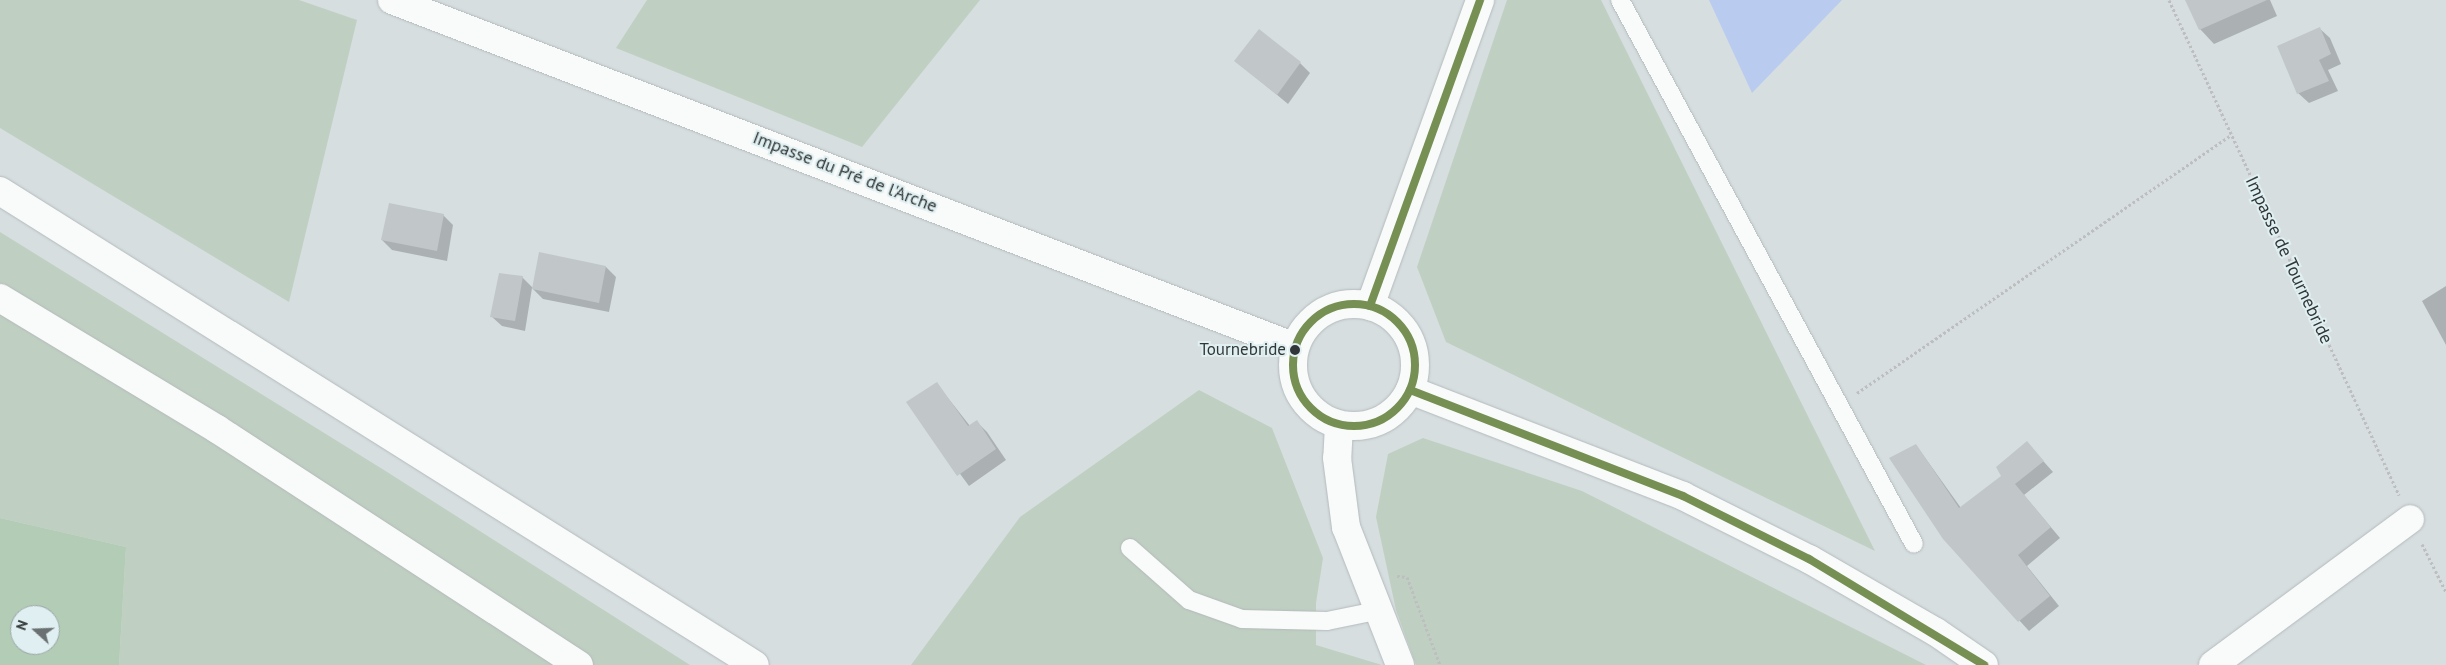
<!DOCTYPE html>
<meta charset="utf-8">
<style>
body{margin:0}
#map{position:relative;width:2446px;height:665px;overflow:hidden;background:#d6dee0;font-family:"PT Sans",sans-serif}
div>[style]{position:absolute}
.green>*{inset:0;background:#bfd0c2}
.forest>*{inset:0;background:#b3ccb5}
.water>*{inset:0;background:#b9ccef}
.shadow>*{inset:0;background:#0003}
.building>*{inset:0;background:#c1c7c8}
.path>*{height:3px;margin-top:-1.5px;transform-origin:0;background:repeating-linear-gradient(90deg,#bcbebf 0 2.5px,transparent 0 5px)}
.roads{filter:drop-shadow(0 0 1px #b4babb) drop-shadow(0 0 1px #b4babb)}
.service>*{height:18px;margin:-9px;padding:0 9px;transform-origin:9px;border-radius:9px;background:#f9fafa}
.minor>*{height:28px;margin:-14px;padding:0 14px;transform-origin:14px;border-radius:14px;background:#f9fafa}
.secondary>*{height:28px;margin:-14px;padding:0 14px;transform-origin:14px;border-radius:14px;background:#f9fafa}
.secondary>.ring{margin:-14px;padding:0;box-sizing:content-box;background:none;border:28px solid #f9fafa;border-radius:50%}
.primary>*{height:28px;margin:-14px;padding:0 14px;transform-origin:14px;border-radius:14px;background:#f9fafa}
.bus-1>*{height:8px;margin:-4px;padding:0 4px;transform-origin:4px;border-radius:4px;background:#768f53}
.bus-1>.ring{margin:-4px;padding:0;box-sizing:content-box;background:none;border:8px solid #768f53;border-radius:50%}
.dots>*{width:14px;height:14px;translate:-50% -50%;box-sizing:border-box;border:2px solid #e0eff1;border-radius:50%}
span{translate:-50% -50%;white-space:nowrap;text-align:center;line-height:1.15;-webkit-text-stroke:4px #e0eff1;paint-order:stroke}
.bus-label{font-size:17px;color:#313738}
.right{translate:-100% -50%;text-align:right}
.street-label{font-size:18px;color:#313738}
.north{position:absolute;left:10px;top:605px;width:50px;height:50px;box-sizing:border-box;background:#e0eff1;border:1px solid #9aa5a7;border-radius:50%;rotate:290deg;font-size:14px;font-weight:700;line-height:20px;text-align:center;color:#313738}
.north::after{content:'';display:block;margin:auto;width:18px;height:22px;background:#6b7173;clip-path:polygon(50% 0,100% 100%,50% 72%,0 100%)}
</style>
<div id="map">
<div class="green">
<i style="clip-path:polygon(0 0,299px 0,357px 20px,289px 302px,0 128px)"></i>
<i style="clip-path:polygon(647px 0,980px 0,862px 147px,616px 48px)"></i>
<i style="clip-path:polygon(1507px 0,1601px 0,1875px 551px,1446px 342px,1417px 267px)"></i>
<i style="clip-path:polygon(0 232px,384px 470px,690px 665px,119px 665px,126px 547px,0 518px)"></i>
<i style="clip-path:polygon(1199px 390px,1272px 428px,1323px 558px,1316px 603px,1316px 645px,1382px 665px,911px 665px,1020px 517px)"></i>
<i style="clip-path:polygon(1423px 438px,1582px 491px,1926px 665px,1416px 665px,1396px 610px,1376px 517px,1388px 454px)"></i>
</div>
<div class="forest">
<i style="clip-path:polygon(evenodd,0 518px,126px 547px,119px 665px,0 665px,0 518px,20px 615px,50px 615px,50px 645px,20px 645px,20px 615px)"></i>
</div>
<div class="water">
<i style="clip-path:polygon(1709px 0,1842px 0,1752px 93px)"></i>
</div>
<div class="shadow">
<i style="clip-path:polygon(2187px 0,2270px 0,2277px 16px,2214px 44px,2200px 29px)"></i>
<i style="clip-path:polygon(2319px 28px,2330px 38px,2341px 64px,2328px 70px,2338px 91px,2309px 103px,2298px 93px)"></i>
<i style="clip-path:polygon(1236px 61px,1300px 63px,1310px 73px,1288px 104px)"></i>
<i style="clip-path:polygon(443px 215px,453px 225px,447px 261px,392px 250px,382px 240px)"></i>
<i style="clip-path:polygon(606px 267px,616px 277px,609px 312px,543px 299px,532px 288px,525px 331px,502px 326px,491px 316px,522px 277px,533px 288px)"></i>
<i style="clip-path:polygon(2446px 286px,2446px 345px,2422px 301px)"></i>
<i style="clip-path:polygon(937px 384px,970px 426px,976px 421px,987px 432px,1006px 460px,969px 486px,908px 403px)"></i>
<i style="clip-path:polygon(2027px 443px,2053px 472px,2024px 495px,2060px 538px,2027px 566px,2059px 606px,2029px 631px,1944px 538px,1916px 445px,1961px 508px,2003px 476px)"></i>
</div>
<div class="building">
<i style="clip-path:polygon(2185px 0,2267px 0,2199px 30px)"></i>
<i style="clip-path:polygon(2320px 27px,2331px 54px,2319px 60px,2329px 81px,2297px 94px,2277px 46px)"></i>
<i style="clip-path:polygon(1259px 29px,1301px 62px,1277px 95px,1234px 61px)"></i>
<i style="clip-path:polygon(389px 203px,444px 214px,437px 251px,381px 240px)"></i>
<i style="clip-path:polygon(539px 252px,606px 266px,599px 303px,532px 289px)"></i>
<i style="clip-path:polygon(499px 273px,523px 276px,515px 321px,490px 317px)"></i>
<i style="clip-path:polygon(937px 382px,968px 426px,977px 420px,996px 449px,957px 476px,906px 402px)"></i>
<i style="clip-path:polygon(2027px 441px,2044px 461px,2015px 484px,2051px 527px,2018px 555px,2050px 596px,2018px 622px,1943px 539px,1889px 458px,1916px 444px,1959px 508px,2001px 476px,1996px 467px)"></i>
</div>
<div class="path">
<i style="left:2169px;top:0;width:546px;rotate:65.08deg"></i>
<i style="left:1857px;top:393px;width:454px;rotate:-34.6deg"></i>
<i style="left:2422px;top:544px;width:54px;rotate:63.4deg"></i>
<i style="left:1397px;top:576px;width:10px;rotate:6deg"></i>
<i style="left:1407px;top:577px;width:94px;rotate:69.4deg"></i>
</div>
<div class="roads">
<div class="service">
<i style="left:1620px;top:0;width:618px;rotate:61.61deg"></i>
<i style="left:1130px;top:548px;width:79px;rotate:41.4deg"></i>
<i style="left:1189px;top:600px;width:56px;rotate:19.7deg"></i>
<i style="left:1242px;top:619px;width:85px;rotate:1.3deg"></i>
<i style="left:1327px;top:621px;width:50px;rotate:-11.5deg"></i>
</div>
<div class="minor">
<i style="left:392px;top:0;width:967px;rotate:21.02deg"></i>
<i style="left:0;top:298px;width:253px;rotate:31.1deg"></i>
<i style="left:217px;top:429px;width:432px;rotate:33.1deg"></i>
<i style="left:1339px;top:425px;width:33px;rotate:93deg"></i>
<i style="left:1337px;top:458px;width:70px;rotate:82.6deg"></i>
<i style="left:1346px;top:527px;width:148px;rotate:68.6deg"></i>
<i style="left:2213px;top:665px;width:245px;rotate:-36.5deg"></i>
</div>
<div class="secondary">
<i class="ring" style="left:1293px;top:304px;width:94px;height:94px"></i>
<i style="left:1370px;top:306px;width:325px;rotate:-70.2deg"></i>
<i style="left:1410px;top:390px;width:293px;rotate:21.2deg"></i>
<i style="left:1683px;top:496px;width:141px;rotate:26.6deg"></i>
<i style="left:1809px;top:559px;width:146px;rotate:29.9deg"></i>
<i style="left:1936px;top:632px;width:58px;rotate:34.5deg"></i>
</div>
<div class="primary">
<i style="left:0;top:191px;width:891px;rotate:32.12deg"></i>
</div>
</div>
<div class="bus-1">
<i class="ring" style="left:1293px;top:304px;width:114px;height:114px"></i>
<i style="left:1370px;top:306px;width:325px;rotate:-70.2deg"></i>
<i style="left:1410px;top:390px;width:293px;rotate:21.2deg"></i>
<i style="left:1683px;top:496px;width:141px;rotate:26.6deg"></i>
<i style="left:1809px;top:559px;width:205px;rotate:31.2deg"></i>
</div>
<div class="dots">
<i style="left:1295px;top:350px;background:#313738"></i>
</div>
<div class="bus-label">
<span class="right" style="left:1286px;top:350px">Tournebride</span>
</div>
<div class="street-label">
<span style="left:845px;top:172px;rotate:21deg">Impasse du Pré de l'Arche</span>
<span style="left:2289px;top:260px;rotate:65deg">Impasse de Tournebride</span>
</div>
<div class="north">N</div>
</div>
